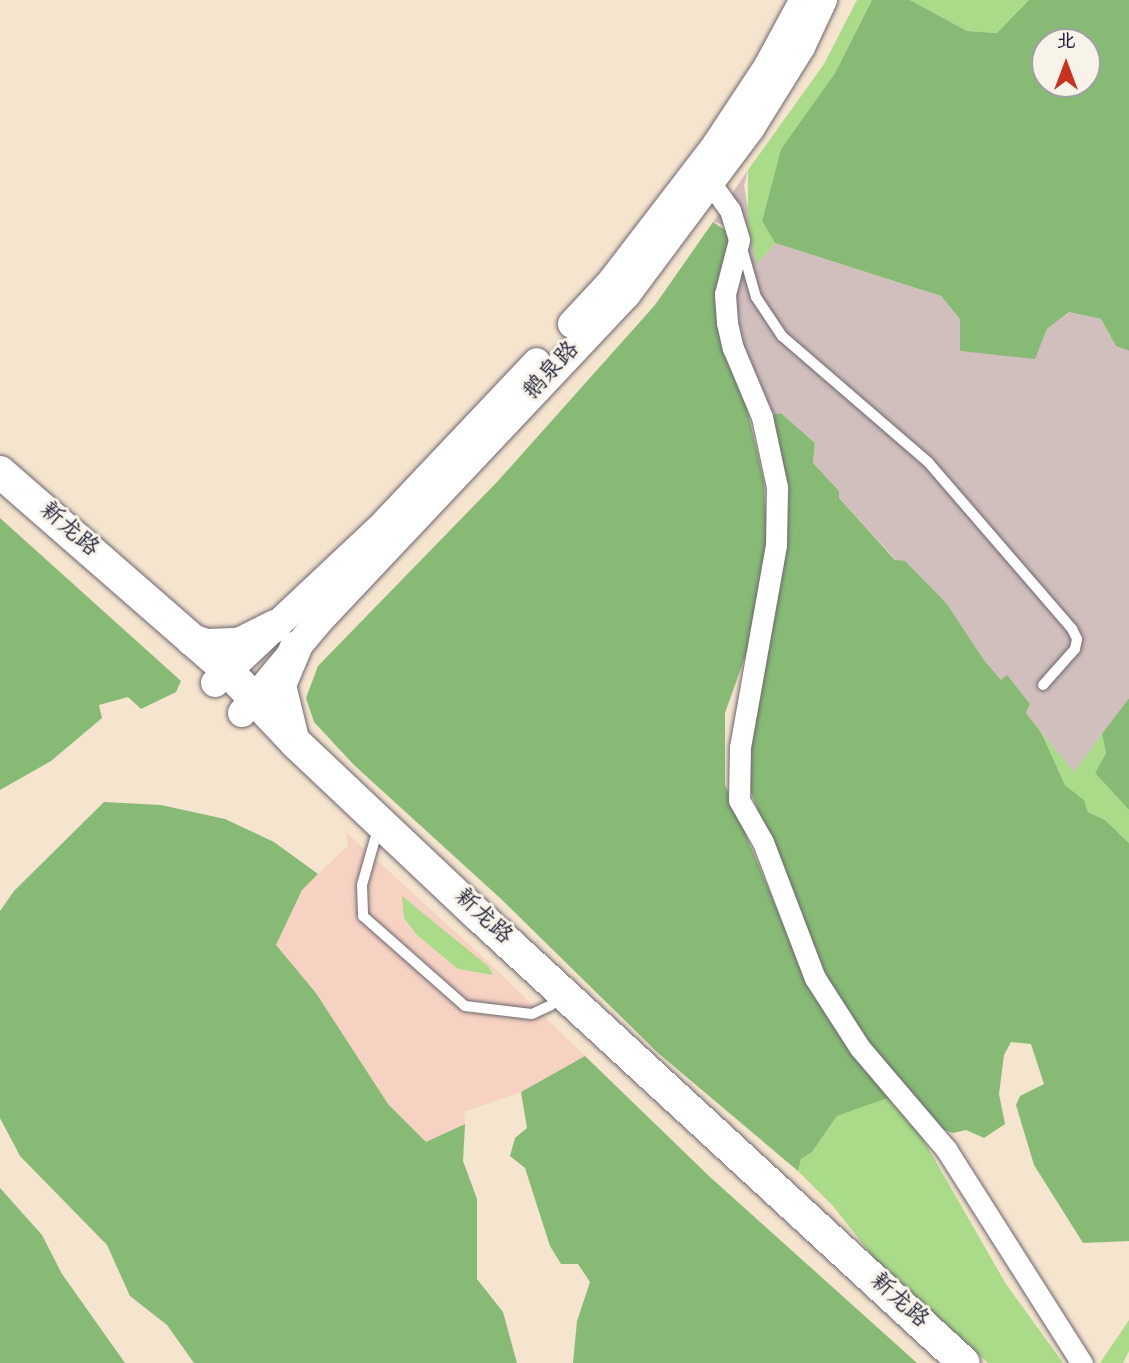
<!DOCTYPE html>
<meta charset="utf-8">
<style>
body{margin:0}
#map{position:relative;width:1129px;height:1363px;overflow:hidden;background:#f5e4ce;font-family:"Gochi Hand","LXGW WenKai TC",sans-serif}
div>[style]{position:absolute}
.built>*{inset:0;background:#f6d2c3}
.industrial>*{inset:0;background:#d1bfbd}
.green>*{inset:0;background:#aadb89}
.forest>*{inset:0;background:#87bb75}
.roads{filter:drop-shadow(0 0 2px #6c666e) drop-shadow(0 0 2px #6c666e)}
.service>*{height:10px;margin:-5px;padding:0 5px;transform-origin:5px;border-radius:5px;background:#fff}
.minor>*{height:21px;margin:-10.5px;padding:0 10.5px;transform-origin:10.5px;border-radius:10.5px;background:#fff}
.secondary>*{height:28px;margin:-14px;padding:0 14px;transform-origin:14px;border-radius:14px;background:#fff}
.primary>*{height:32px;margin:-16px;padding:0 16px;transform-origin:16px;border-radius:16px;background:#fff}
span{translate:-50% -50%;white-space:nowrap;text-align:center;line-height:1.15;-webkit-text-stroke:6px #f7f3e8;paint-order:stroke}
.street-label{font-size:23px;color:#22223b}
.north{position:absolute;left:1031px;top:28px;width:70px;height:70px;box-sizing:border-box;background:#f7f3e8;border:2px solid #a29fa3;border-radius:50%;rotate:0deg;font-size:19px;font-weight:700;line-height:28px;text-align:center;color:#22223b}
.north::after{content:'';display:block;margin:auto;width:24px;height:32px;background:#c8321e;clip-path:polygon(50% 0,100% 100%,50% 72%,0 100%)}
</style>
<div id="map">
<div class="built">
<i style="clip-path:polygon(346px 832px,486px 960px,585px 1056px,521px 1092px,464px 1112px,465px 1124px,426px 1142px,388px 1104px,316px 993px,276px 945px,302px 889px,348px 846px)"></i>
</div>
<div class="industrial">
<i style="clip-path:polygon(748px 170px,744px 186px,758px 263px,775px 243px,941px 296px,960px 319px,961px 351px,1035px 358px,1047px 329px,1069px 312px,1101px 319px,1116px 346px,1129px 351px,1129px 698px,1074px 773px,1026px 713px,1030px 704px,1007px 676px,1001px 680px,984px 660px,947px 604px,896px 560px,839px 498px,839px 491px,813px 463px,815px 443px,781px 413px,772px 415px,763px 398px,740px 349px,724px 225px,713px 222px)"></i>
</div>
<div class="green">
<i style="clip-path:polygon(857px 0,872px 0,835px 73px,781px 149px,762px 221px,775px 243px,757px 264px,748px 228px,748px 170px,824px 64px)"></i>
<i style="clip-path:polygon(910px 0,1029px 0,997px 33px,967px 31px)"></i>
<i style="clip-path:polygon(1041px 732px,1074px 772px,1102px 734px,1106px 753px,1095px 773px,1129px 810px,1129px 843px,1105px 820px,1088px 812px,1084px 800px,1065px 785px)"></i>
<i style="clip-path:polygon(402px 896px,489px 967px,493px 975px,458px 969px,417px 935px,404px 918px)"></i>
<i style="clip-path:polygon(891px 1097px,920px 1134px,1006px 1284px,1063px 1363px,988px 1363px,880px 1266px,833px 1206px,798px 1171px,801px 1159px,812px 1152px,837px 1116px)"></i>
<i style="clip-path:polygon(1129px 1320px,1129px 1351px,1123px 1363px,1100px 1363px)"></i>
</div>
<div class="forest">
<i style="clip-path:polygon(evenodd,872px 0,910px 0,967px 31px,997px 33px,1029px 0,1129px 0,1129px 351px,1116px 346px,1101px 319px,1069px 312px,1047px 329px,1035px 359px,960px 351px,960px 319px,941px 296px,775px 243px,762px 221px,781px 149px,835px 73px,872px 0,1045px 42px,1087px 42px,1087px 84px,1045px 84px,1045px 42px)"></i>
<i style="clip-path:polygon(713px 222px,732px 235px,743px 391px,764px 482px,767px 538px,751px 640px,725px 713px,725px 785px,809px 986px,852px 1053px,891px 1097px,837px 1116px,812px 1152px,801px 1159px,798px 1171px,658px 1053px,500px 898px,354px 765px,314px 722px,306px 698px,318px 666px,497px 482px,655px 305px)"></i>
<i style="clip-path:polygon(781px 413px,815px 443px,813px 463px,839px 491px,839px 498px,895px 560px,905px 561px,947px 604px,984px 660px,1001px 680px,1007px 675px,1030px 704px,1026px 713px,1041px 732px,1065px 785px,1084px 800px,1088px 812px,1105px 820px,1129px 843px,1129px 1241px,1083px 1243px,1034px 1165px,1016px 1105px,1020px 1096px,1044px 1084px,1031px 1044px,1011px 1042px,1004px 1055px,999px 1094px,1005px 1124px,984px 1138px,966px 1130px,953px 1133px,939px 1128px,891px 1073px,825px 983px,744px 774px,786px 554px,789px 489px,772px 415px)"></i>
<i style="clip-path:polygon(0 518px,181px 681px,176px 692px,141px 709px,128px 697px,99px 705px,102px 718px,51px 761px,0 790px)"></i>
<i style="clip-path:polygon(1129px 698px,1129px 810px,1095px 773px,1106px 753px,1102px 734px)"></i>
<i style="clip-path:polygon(104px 802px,161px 805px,225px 819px,274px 842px,318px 874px,302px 890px,276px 945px,316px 993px,388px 1104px,426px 1142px,465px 1124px,463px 1161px,477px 1199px,477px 1279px,503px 1312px,517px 1363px,194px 1363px,167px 1325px,130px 1296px,107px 1245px,20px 1156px,0 1118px,0 911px,14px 891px)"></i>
<i style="clip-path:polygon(585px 1056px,710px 1177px,917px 1363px,573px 1363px,577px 1321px,590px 1282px,578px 1264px,561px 1264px,550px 1246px,525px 1168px,510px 1156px,515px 1138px,527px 1128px,521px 1092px)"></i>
<i style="clip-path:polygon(0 1188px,42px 1235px,62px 1274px,125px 1363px,0 1363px)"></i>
</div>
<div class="roads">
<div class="service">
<i style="left:742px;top:248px;width:51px;rotate:74.1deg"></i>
<i style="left:756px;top:297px;width:47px;rotate:56.3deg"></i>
<i style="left:782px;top:336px;width:193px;rotate:40.8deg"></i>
<i style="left:928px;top:462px;width:221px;rotate:49.2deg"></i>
<i style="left:1072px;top:629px;width:11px;rotate:63deg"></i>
<i style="left:1077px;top:639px;width:10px;rotate:101deg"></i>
<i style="left:1075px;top:649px;width:48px;rotate:131.6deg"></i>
<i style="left:375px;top:839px;width:48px;rotate:105.8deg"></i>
<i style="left:362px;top:885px;width:31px;rotate:88deg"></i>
<i style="left:363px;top:916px;width:136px;rotate:41.4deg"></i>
<i style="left:465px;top:1006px;width:67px;rotate:6.8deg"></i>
<i style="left:532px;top:1014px;width:21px;rotate:-25deg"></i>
</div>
<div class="minor">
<i style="left:711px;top:184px;width:32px;rotate:54deg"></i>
<i style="left:730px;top:210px;width:31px;rotate:73deg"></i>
<i style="left:739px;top:240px;width:56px;rotate:104.5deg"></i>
<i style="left:725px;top:294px;width:29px;rotate:86deg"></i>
<i style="left:727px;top:323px;width:26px;rotate:77deg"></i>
<i style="left:733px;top:348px;width:75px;rotate:67.2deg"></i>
<i style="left:762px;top:417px;width:72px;rotate:77.9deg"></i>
<i style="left:777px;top:487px;width:58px;rotate:91deg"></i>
<i style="left:776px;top:545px;width:205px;rotate:100.1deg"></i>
<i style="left:740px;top:747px;width:53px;rotate:91.1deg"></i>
<i style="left:739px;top:800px;width:48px;rotate:60.3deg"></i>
<i style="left:763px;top:842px;width:146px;rotate:69.1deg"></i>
<i style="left:815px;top:978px;width:83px;rotate:57.3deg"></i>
<i style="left:860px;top:1048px;width:133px;rotate:49.6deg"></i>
<i style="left:946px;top:1149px;width:254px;rotate:57.6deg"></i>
</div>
<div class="secondary">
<i style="left:572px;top:324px;width:57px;rotate:-47.1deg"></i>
<i style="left:611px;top:282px;width:173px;rotate:-52.5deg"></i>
<i style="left:716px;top:145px;width:95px;rotate:-56.6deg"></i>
<i style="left:768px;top:66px;width:72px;rotate:-61.6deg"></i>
<i style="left:215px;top:683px;width:226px;rotate:-43.2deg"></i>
<i style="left:380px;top:528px;width:228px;rotate:-46.6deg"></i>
<i style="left:242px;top:713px;width:120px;rotate:-50.1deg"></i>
<i style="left:319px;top:621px;width:449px;rotate:-46.7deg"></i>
<i style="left:627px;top:294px;width:206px;rotate:-53.3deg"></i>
<i style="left:750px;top:129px;width:97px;rotate:-58.1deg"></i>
<i style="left:801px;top:47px;width:52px;rotate:-64.9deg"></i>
</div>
<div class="primary">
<i style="left:0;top:472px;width:301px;rotate:41.1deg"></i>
<i style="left:227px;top:670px;width:100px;rotate:46.6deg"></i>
<i style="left:296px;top:743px;width:249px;rotate:43.4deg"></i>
<i style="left:477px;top:914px;width:662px;rotate:42.68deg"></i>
<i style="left:192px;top:640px;width:15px;rotate:20deg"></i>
<i style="left:206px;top:645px;width:33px;rotate:-2deg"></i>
<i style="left:239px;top:644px;width:40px;rotate:-26.6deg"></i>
<i style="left:292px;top:735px;width:51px;rotate:-103.5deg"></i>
<i style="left:280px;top:685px;width:41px;rotate:-67.2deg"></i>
</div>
</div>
<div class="street-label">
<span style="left:553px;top:372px;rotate:-47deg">鹅泉路</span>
<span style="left:68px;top:531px;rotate:41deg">新龙路</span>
<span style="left:482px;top:918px;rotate:43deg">新龙路</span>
<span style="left:898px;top:1302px;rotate:42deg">新龙路</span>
</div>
<div class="north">北</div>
</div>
